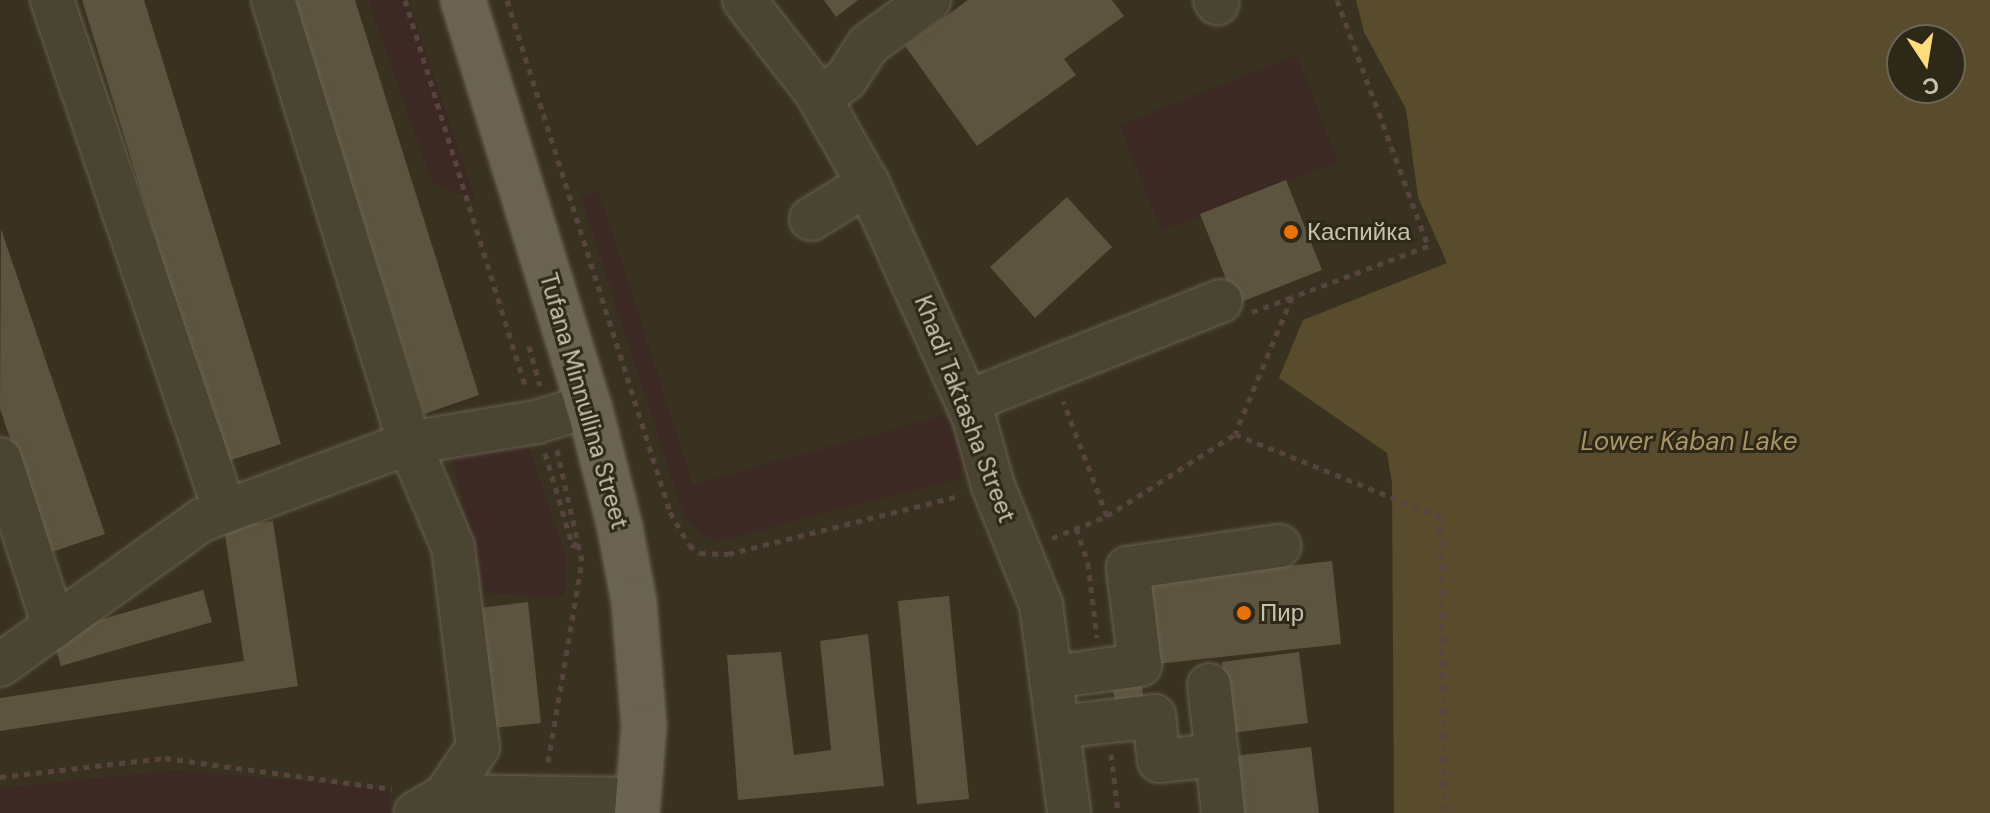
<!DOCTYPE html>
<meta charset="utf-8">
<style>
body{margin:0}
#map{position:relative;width:1990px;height:813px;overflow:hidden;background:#3a3220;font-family:"DM Sans",sans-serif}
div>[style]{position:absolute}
.green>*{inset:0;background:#3d2924}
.water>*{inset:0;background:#594c2c}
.building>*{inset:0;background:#5c543e}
.path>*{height:5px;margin-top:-2.5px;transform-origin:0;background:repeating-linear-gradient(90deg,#58443f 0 6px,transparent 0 12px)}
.roads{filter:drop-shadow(0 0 2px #686151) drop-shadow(0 0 2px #686151)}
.minor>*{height:42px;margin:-21px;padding:0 21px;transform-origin:21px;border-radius:21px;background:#4a4433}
.major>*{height:44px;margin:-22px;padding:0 22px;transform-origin:22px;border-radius:22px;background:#6a6351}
.dots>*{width:22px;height:22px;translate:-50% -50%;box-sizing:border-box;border:4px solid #2e2819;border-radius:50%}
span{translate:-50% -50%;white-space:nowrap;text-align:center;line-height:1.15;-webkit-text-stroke:6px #2e2819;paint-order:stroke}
.poi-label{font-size:24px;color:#c6c0ae}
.left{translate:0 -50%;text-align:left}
.street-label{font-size:24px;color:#c6c0ae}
.water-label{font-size:26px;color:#a89465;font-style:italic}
.north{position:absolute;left:1886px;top:24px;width:80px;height:80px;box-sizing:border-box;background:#2e2819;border:2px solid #6b6555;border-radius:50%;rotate:168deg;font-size:22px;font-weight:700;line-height:32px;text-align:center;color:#c6c0ae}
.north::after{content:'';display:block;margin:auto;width:28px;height:36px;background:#fddc7c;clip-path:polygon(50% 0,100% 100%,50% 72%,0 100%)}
</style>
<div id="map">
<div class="green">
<i style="clip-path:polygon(368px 0,408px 0,476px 202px,432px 182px)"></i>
<i style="clip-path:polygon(1297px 55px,1338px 162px,1161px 231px,1120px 125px)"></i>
<i style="clip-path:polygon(599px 191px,693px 484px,945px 415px,964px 460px,960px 479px,717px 541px,699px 532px,684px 517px,581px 197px)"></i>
<i style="clip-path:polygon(520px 422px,567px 559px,564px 597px,485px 593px,451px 454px)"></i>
<i style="clip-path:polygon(177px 770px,387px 789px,395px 813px,0 813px,0 788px)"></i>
</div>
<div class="water">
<i style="clip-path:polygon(evenodd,1356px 0,1990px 0,1990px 813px,1394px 813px,1392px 483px,1387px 453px,1279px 378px,1303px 320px,1447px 263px,1418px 197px,1406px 109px,1364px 32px,1356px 0,1902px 40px,1950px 40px,1950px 88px,1902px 88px,1902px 40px)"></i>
</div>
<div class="building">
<i style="clip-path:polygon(82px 0,144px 0,281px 444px,225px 462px)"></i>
<i style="clip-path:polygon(294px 0,355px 0,479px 395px,424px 414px)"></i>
<i style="clip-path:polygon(824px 0,858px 0,836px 17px)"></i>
<i style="clip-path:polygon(968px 0,1112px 0,1124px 16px,1064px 59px,1076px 75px,977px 146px,905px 46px)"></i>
<i style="clip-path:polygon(1286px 180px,1322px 270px,1236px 304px,1200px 214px)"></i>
<i style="clip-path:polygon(1067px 197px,1112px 247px,1035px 318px,990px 267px)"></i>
<i style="clip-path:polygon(1px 229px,105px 534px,49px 553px,0 409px)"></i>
<i style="clip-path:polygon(273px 521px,298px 686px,0 731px,0 698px,244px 661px,224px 528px)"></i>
<i style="clip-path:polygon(1332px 561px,1341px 644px,1156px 664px,1147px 581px)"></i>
<i style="clip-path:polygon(203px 590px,212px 622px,61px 666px,51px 634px)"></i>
<i style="clip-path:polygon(949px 596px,969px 799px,917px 804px,898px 601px)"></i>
<i style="clip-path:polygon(528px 602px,541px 723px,484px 729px,471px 609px)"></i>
<i style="clip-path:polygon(868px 634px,884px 786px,738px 800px,727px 655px,781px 652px,794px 755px,831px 750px,820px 641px)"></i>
<i style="clip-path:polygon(1299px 652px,1308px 723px,1231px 733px,1222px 662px)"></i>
<i style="clip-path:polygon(1142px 686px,1144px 705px,1116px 710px,1113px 690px)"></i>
<i style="clip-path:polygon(1311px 747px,1319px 813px,1240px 813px,1234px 756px)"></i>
</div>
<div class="path">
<i style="left:405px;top:0;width:407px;rotate:72.7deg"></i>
<i style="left:507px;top:0;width:537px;rotate:72.34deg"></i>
<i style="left:670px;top:512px;width:38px;rotate:60deg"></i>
<i style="left:689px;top:545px;width:14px;rotate:36deg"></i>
<i style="left:700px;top:553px;width:28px;rotate:2deg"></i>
<i style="left:728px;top:554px;width:238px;rotate:-14.1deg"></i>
<i style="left:1337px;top:0;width:262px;rotate:69.7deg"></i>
<i style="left:1428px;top:246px;width:145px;rotate:159.4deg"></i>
<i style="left:1292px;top:297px;width:148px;rotate:112.6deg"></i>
<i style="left:1235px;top:434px;width:221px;rotate:22deg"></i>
<i style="left:1440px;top:517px;width:296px;rotate:89deg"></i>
<i style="left:1252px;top:312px;width:43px;rotate:-20.6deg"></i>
<i style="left:529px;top:346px;width:41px;rotate:74.6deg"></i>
<i style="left:545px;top:453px;width:98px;rotate:73.4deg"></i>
<i style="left:573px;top:547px;width:11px;rotate:-56deg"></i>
<i style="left:1107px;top:516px;width:152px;rotate:-32.6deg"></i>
<i style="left:1076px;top:528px;width:37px;rotate:71deg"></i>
<i style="left:1088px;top:563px;width:75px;rotate:83.1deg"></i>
<i style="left:1052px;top:538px;width:59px;rotate:-21.8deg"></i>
<i style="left:1107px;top:516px;width:123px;rotate:-110.9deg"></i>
<i style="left:1111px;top:754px;width:59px;rotate:83.2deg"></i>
<i style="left:548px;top:762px;width:204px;rotate:-80.4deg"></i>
<i style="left:582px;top:561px;width:114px;rotate:-102.7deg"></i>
<i style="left:0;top:777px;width:166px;rotate:-6.6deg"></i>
<i style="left:165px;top:758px;width:229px;rotate:7.8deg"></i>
</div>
<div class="roads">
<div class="minor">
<i style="left:52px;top:0;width:539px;rotate:71.3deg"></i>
<i style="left:273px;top:0;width:463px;rotate:72.9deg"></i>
<i style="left:409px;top:443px;width:113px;rotate:67.1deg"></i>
<i style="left:453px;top:547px;width:202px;rotate:82.9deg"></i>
<i style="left:478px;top:747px;width:59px;rotate:124deg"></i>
<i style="left:445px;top:796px;width:34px;rotate:150deg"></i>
<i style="left:744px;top:0;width:117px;rotate:52deg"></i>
<i style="left:816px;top:92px;width:106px;rotate:60.5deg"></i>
<i style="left:868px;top:184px;width:257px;rotate:65.6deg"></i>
<i style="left:974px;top:418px;width:71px;rotate:74.4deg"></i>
<i style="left:993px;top:486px;width:128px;rotate:68deg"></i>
<i style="left:1041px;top:605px;width:210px;rotate:82.3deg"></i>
<i style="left:1215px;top:0;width:4px;rotate:56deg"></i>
<i style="left:820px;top:99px;width:33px;rotate:-38deg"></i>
<i style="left:846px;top:79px;width:40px;rotate:-57.1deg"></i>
<i style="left:868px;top:45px;width:76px;rotate:-36.4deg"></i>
<i style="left:811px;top:219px;width:67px;rotate:-31.6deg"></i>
<i style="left:967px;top:402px;width:273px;rotate:-21.7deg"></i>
<i style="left:0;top:459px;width:176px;rotate:72.1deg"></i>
<i style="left:0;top:665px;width:249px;rotate:-35.7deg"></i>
<i style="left:202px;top:520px;width:221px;rotate:-20.4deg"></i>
<i style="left:409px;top:443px;width:129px;rotate:-9.4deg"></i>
<i style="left:536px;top:422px;width:55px;rotate:-16.8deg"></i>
<i style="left:1052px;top:677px;width:89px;rotate:-7.8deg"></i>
<i style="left:1140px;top:665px;width:98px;rotate:-97.1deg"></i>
<i style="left:1128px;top:568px;width:153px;rotate:-8.3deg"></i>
<i style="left:1209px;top:685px;width:70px;rotate:83.5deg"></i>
<i style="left:1058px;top:727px;width:97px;rotate:-6.5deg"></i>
<i style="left:1154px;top:716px;width:45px;rotate:83.7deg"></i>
<i style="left:1159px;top:761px;width:58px;rotate:-5.9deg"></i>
<i style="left:1217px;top:755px;width:58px;rotate:84.1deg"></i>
<i style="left:441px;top:813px;width:17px;rotate:-77deg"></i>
<i style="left:445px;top:796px;width:193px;rotate:0.9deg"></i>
</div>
<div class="major">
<i style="left:463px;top:0;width:425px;rotate:72.8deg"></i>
<i style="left:589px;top:406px;width:126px;rotate:75.7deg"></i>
<i style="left:620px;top:528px;width:75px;rotate:79.3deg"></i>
<i style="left:634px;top:602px;width:124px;rotate:85.4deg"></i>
<i style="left:644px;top:726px;width:87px;rotate:94.6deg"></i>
</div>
</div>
<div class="dots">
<i style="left:1291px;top:232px;background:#e8710a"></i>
<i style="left:1244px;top:613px;background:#e8710a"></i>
</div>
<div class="poi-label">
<span class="left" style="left:1307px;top:232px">Каспийка</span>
<span class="left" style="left:1260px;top:613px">Пир</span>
</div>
<div class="street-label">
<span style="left:584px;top:401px;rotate:74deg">Tufana Minnullina Street</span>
<span style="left:965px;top:409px;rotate:69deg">Khadi Taktasha Street</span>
</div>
<div class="water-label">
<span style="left:1689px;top:442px">Lower Kaban Lake</span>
</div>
<div class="north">С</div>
</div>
